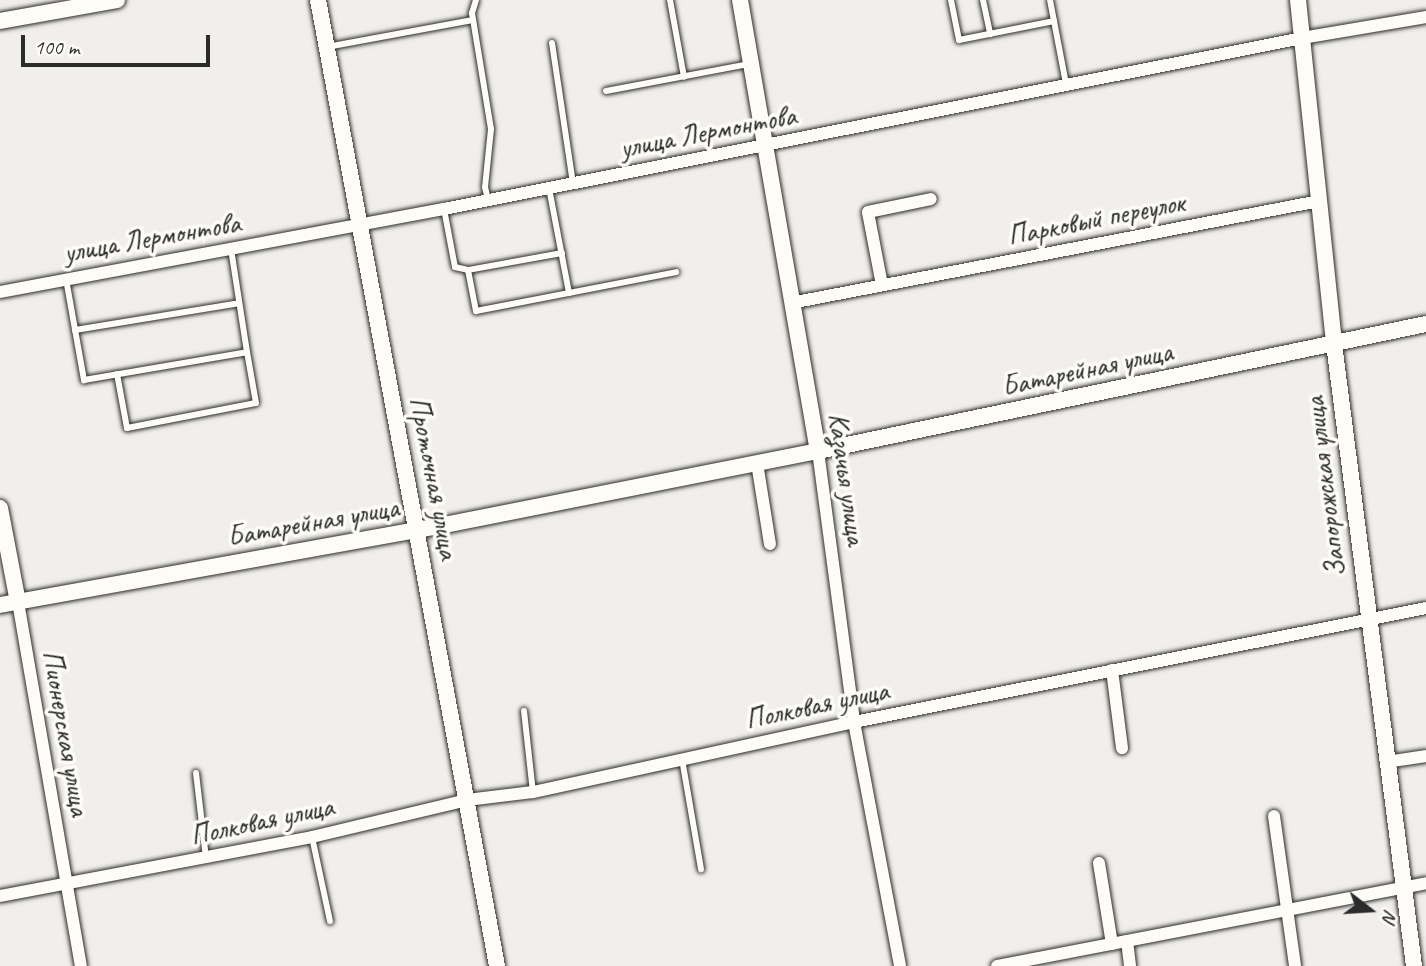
<!DOCTYPE html>
<meta charset="utf-8">
<style>
body{margin:0}
#map{position:relative;width:1426px;height:966px;overflow:hidden;background:#f0efeb;font-family:Caveat,sans-serif}
div>[style]{position:absolute}
.roads{filter:drop-shadow(0 0 2px #2b2b2b) drop-shadow(0 0 2px #2b2b2b)}
.lane>*{height:6px;margin:-3px;padding:0 3px;transform-origin:3px;border-radius:3px;background:#fdfcf7}
.street>*{height:12px;margin:-6px;padding:0 6px;transform-origin:6px;border-radius:6px;background:#fdfcf7}
.secondary>*{height:16px;margin:-8px;padding:0 8px;transform-origin:8px;border-radius:8px;background:#fdfcf7}
span{translate:-50% -50%;white-space:nowrap;text-align:center;line-height:1.15;-webkit-text-stroke:7px #fdfcf7;paint-order:stroke}
.street-label{font-size:28px;color:#2b2b2b}
.north{position:absolute;left:1335px;top:875px;width:70px;height:70px;-webkit-text-stroke:5px #fdfcf7;paint-order:stroke;rotate:107deg;font-size:19px;font-weight:700;line-height:28px;text-align:center;color:#2b2b2b}
.north::after{content:'';display:block;margin:auto;width:24px;height:32px;background:#2b2b2b;clip-path:polygon(50% 0,100% 100%,50% 72%,0 100%)}
.scale{position:absolute;left:21px;top:35px;width:189px;height:32px;box-sizing:border-box;border:4px solid #2b2b2b;border-top:0;padding-left:9px;font-size:21px;line-height:24px;white-space:nowrap;color:#2b2b2b;-webkit-text-stroke:5px #fdfcf7;paint-order:stroke}
</style>
<div id="map">
<div class="roads">
<div class="lane">
<i style="left:476px;top:0;width:14px;rotate:107deg"></i>
<i style="left:472px;top:13px;width:118px;rotate:80.7deg"></i>
<i style="left:491px;top:129px;width:58px;rotate:95.9deg"></i>
<i style="left:485px;top:187px;width:13px;rotate:77deg"></i>
<i style="left:670px;top:0;width:78px;rotate:79.7deg"></i>
<i style="left:951px;top:0;width:41px;rotate:78.7deg"></i>
<i style="left:959px;top:40px;width:97px;rotate:-11.3deg"></i>
<i style="left:983px;top:0;width:35px;rotate:78deg"></i>
<i style="left:1050px;top:0;width:86px;rotate:79.2deg"></i>
<i style="left:552px;top:43px;width:143px;rotate:81.5deg"></i>
<i style="left:327px;top:47px;width:148px;rotate:-10.5deg"></i>
<i style="left:606px;top:91px;width:146px;rotate:-10.7deg"></i>
<i style="left:549px;top:188px;width:107px;rotate:79.2deg"></i>
<i style="left:444px;top:209px;width:59px;rotate:79.3deg"></i>
<i style="left:455px;top:267px;width:13px;rotate:13deg"></i>
<i style="left:562px;top:253px;width:96px;rotate:169.7deg"></i>
<i style="left:468px;top:270px;width:42px;rotate:79deg"></i>
<i style="left:476px;top:311px;width:204px;rotate:-11deg"></i>
<i style="left:66px;top:279px;width:103px;rotate:79.9deg"></i>
<i style="left:84px;top:380px;width:165px;rotate:-9.7deg"></i>
<i style="left:247px;top:352px;width:104px;rotate:-98.8deg"></i>
<i style="left:75px;top:330px;width:166px;rotate:-9.3deg"></i>
<i style="left:117px;top:374px;width:55px;rotate:79.5deg"></i>
<i style="left:127px;top:428px;width:131px;rotate:-11deg"></i>
<i style="left:256px;top:403px;width:52px;rotate:-100deg"></i>
<i style="left:524px;top:711px;width:81px;rotate:83.7deg"></i>
<i style="left:682px;top:759px;width:112px;rotate:80.2deg"></i>
<i style="left:196px;top:773px;width:86px;rotate:83.3deg"></i>
<i style="left:312px;top:837px;width:86px;rotate:77.9deg"></i>
</div>
<div class="street">
<i style="left:882px;top:285px;width:74px;rotate:-100.9deg"></i>
<i style="left:868px;top:212px;width:64px;rotate:-11.7deg"></i>
<i style="left:0;top:292px;width:452px;rotate:-10.6deg"></i>
<i style="left:444px;top:209px;width:875px;rotate:-11.27deg"></i>
<i style="left:1302px;top:38px;width:126px;rotate:-9.6deg"></i>
<i style="left:791px;top:303px;width:538px;rotate:-10.93deg"></i>
<i style="left:818px;top:451px;width:273px;rotate:82.4deg"></i>
<i style="left:854px;top:722px;width:248px;rotate:79.3deg"></i>
<i style="left:757px;top:463px;width:82px;rotate:80.9deg"></i>
<i style="left:18px;top:602px;width:369px;rotate:80.2deg"></i>
<i style="left:1112px;top:670px;width:79px;rotate:82.7deg"></i>
<i style="left:1386px;top:762px;width:40px;rotate:-8.5deg"></i>
<i style="left:1274px;top:816px;width:151px;rotate:82deg"></i>
<i style="left:1099px;top:863px;width:82px;rotate:80.9deg"></i>
<i style="left:0;top:896px;width:318px;rotate:-10.7deg"></i>
<i style="left:312px;top:837px;width:159px;rotate:-13.4deg"></i>
<i style="left:467px;top:800px;width:66px;rotate:-6.9deg"></i>
<i style="left:533px;top:792px;width:329px;rotate:-12.3deg"></i>
<i style="left:854px;top:722px;width:583px;rotate:-11.27deg"></i>
<i style="left:1127px;top:941px;width:25px;rotate:83deg"></i>
<i style="left:997px;top:966px;width:437px;rotate:-10.9deg"></i>
</div>
<div class="secondary">
<i style="left:318px;top:0;width:982px;rotate:79.5deg"></i>
<i style="left:740px;top:0;width:458px;rotate:80.2deg"></i>
<i style="left:1298px;top:0;width:346px;rotate:84deg"></i>
<i style="left:1334px;top:344px;width:627px;rotate:82.67deg"></i>
<i style="left:0;top:21px;width:119px;rotate:-10.2deg"></i>
<i style="left:0;top:508px;width:96px;rotate:79.2deg"></i>
<i style="left:0;top:605px;width:441px;rotate:-10.2deg"></i>
<i style="left:434px;top:527px;width:391px;rotate:-11.2deg"></i>
<i style="left:818px;top:451px;width:621px;rotate:-11.8deg"></i>
</div>
</div>
<div class="street-label">
<span style="left:708px;top:132px;rotate:-11deg">улица Лермонтова</span>
<span style="left:1096px;top:219px;rotate:-11deg">Парковый переулок</span>
<span style="left:152px;top:238px;rotate:-10deg">улица Лермонтова</span>
<span style="left:1087px;top:369px;rotate:-12deg">Батарейная улица</span>
<span style="left:434px;top:478px;rotate:79deg">Проточная улица</span>
<span style="left:847px;top:479px;rotate:82deg">Казачья улица</span>
<span style="left:1325px;top:487px;rotate:-97deg">Запорожская улица</span>
<span style="left:313px;top:522px;rotate:-10deg">Батарейная улица</span>
<span style="left:817px;top:705px;rotate:-12deg">Полковая улица</span>
<span style="left:66px;top:733px;rotate:80deg">Пионерская улица</span>
<span style="left:262px;top:821px;rotate:-12deg">Полковая улица</span>
</div>
<div class="north">N</div>
<div class="scale">100 m</div>
</div>
